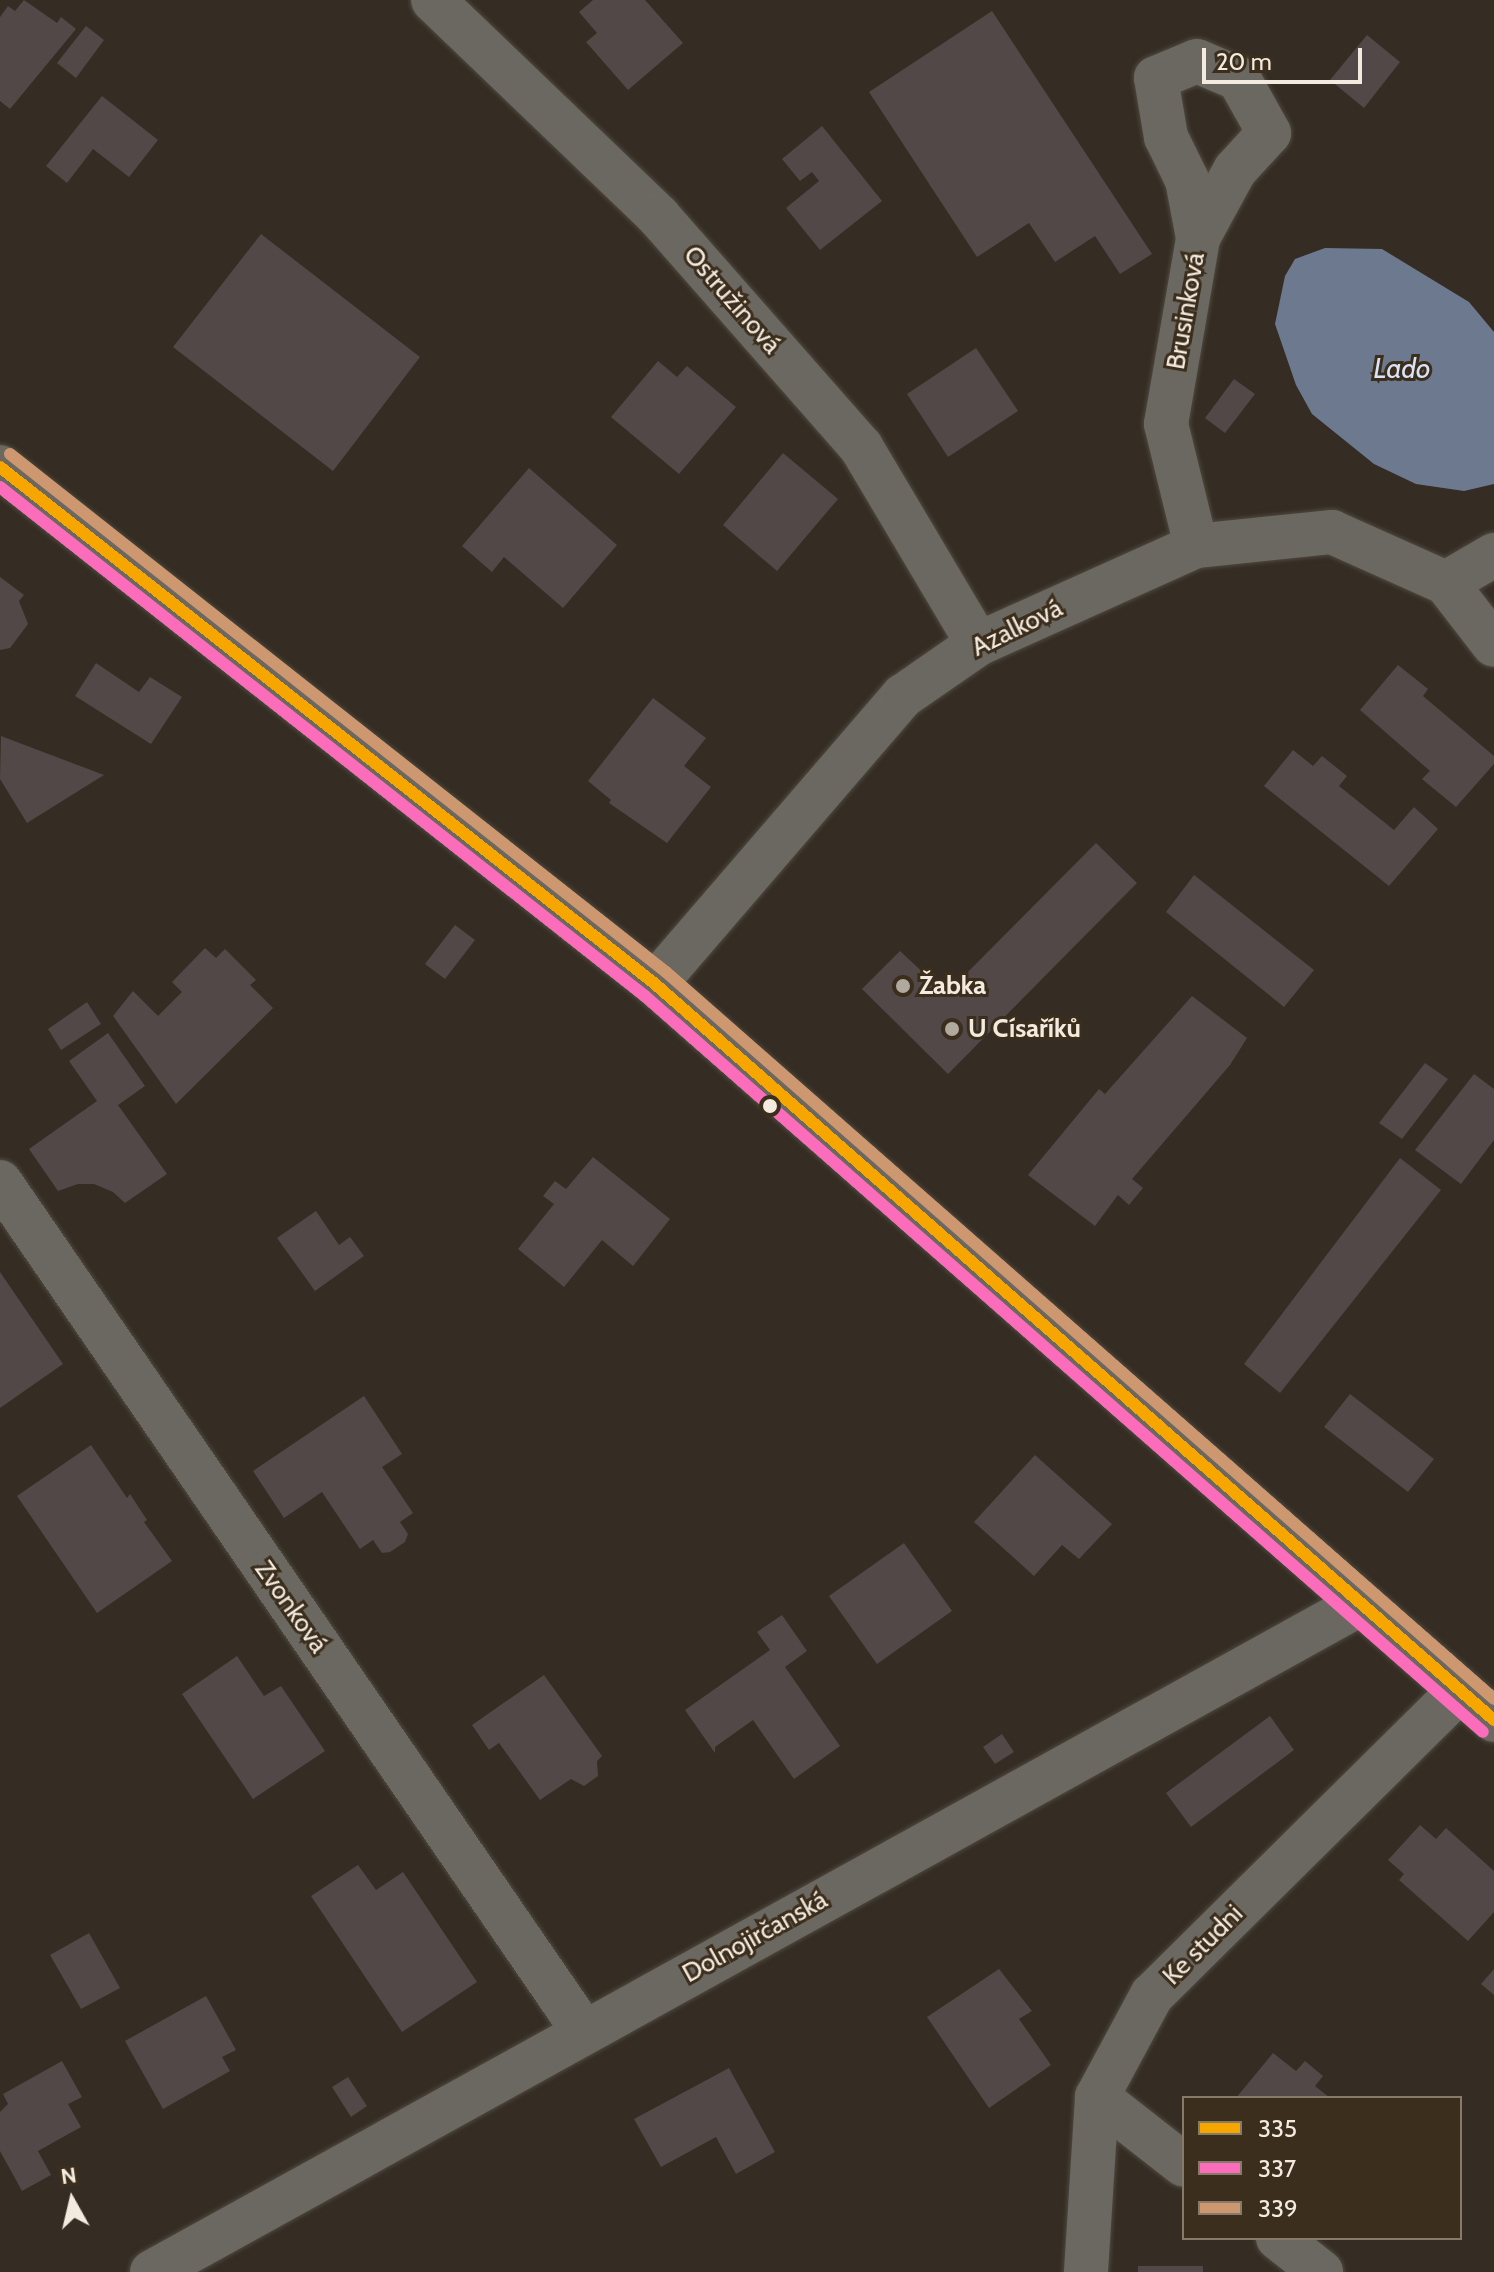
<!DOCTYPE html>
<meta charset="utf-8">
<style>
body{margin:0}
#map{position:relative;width:1494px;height:2272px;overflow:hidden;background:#352d23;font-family:Cabin,sans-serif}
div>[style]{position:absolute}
.water>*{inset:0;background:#6c798f}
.building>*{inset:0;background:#514847}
.roads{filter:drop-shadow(0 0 2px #4e483f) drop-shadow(0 0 2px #4e483f)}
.minor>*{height:44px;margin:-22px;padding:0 22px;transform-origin:22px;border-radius:22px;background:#6b6862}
.major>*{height:44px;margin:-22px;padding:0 22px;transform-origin:22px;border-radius:22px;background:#6c685f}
.bus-1>*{height:12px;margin:-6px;padding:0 6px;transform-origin:6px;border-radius:6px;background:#f7a600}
.bus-2>*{height:12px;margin:-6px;padding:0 6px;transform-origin:6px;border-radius:6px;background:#fb6dba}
.bus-3>*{height:12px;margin:-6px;padding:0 6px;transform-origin:6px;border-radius:6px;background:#cd976f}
.dots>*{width:22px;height:22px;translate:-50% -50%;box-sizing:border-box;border:4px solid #3c2e1c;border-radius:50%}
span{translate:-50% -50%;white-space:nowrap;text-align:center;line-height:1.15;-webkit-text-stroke:6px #3c2e1c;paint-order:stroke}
.street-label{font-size:26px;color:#f4ebe0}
.poi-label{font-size:26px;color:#f4ebe0;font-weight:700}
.left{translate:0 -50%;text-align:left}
.water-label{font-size:28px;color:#d9e4f8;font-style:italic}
.legend{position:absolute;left:1182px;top:2096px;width:280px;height:144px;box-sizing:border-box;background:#3c2e1c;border:2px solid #867a6a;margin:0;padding:10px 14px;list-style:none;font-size:24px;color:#f4ebe0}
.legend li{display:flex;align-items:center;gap:16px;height:40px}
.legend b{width:40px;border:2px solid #867a6a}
.north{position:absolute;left:32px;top:2160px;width:80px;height:80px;-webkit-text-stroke:6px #3c2e1c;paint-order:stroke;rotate:352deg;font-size:22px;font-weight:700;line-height:32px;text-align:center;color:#f4ebe0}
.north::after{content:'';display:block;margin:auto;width:28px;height:36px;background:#f4ebe0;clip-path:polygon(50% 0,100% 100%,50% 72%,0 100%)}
.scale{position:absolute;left:1202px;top:48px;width:160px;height:36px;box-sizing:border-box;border:4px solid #f4ebe0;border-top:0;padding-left:10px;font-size:24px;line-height:28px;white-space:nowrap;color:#f4ebe0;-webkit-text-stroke:6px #3c2e1c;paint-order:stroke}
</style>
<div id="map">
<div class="water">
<i style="clip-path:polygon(1325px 248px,1382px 249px,1469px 302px,1494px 332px,1494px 484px,1464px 491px,1416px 484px,1374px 464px,1312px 414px,1296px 385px,1275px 324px,1285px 276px,1295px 259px)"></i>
</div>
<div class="building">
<i style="clip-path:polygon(24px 0,57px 23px,61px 17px,76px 29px,10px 109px,0 101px,0 17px,8px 6px,15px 11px)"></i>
<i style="clip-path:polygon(593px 0,645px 0,683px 43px,628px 90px,586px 42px,597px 33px,579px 12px)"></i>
<i style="clip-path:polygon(992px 11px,1152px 254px,1120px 274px,1095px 236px,1055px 262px,1029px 223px,977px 257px,869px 92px)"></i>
<i style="clip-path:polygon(86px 26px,104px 40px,76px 78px,57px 63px)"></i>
<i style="clip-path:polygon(1367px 35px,1400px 62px,1364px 108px,1330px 80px)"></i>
<i style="clip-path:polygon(102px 96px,158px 140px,129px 177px,93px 149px,67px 183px,46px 166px)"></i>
<i style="clip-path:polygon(822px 126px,882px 201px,820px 250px,786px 208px,819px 181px,812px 172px,800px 181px,782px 159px)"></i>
<i style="clip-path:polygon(261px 234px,420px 357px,333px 471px,173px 347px)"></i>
<i style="clip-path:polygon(976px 348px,1018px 411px,948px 457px,907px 394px)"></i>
<i style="clip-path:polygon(658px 361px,677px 377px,687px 366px,736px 407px,679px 474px,611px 417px)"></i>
<i style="clip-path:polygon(1234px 379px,1255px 394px,1225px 433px,1205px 418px)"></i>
<i style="clip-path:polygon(783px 453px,838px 499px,777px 571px,723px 525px)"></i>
<i style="clip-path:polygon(529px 468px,617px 545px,563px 608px,504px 557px,492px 572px,462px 546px)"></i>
<i style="clip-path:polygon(0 577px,24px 595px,19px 601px,28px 624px,10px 648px,0 650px)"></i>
<i style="clip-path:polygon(96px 663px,139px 692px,150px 677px,182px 697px,151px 744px,75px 696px)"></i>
<i style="clip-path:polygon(1398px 665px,1428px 689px,1423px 696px,1494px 756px,1494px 764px,1456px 807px,1422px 779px,1430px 771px,1360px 710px)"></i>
<i style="clip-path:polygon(653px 698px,706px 738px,684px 766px,711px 787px,667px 843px,609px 803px,611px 800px,588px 781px)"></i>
<i style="clip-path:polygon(1px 736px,104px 775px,27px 823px,0 779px)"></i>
<i style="clip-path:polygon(1293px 750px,1313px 766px,1322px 756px,1347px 776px,1339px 786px,1394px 830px,1414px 807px,1438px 829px,1389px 886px,1264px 786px)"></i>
<i style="clip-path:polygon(1096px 843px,1137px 883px,948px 1074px,862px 989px,900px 951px,946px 994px)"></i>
<i style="clip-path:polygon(1194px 875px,1314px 970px,1284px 1007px,1166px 912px)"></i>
<i style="clip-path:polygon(455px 925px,475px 940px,445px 979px,425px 964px)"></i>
<i style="clip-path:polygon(205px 948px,216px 958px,225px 949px,256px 980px,250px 985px,273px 1008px,176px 1104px,113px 1016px,133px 991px,158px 1016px,182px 992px,172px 982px)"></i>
<i style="clip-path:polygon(1192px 996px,1247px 1038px,1230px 1065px,1132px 1179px,1143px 1188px,1129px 1205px,1118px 1195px,1095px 1226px,1028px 1175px,1099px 1089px,1105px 1094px)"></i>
<i style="clip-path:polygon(87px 1002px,101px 1024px,61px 1050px,48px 1029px)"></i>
<i style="clip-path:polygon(108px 1033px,145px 1086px,118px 1105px,167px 1174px,125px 1203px,113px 1192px,94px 1184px,78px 1184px,58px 1191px,29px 1149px,97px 1101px,69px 1061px)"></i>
<i style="clip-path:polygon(1425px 1063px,1448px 1079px,1402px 1139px,1379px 1123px)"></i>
<i style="clip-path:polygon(1474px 1074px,1494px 1089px,1494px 1140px,1461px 1184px,1415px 1150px)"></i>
<i style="clip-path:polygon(593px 1157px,670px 1219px,633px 1266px,602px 1240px,564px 1287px,518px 1249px,554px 1204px,543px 1196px,555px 1181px,566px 1189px)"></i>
<i style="clip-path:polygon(1400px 1158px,1441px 1190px,1280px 1393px,1244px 1364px)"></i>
<i style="clip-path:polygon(316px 1211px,339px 1245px,350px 1237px,364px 1256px,315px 1291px,277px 1238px)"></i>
<i style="clip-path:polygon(0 1272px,63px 1364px,0 1408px)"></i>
<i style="clip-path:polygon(1350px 1394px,1434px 1459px,1408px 1492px,1324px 1427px)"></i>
<i style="clip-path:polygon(364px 1396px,402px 1454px,382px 1467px,413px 1513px,400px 1522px,408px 1534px,405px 1542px,390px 1552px,382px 1553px,373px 1540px,360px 1549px,322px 1492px,284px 1518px,253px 1471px)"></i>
<i style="clip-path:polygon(91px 1445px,127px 1498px,130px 1494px,147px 1520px,144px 1522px,172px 1561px,97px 1613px,17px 1496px)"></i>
<i style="clip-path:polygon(1035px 1455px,1112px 1524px,1079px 1559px,1062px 1545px,1034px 1576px,974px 1522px)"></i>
<i style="clip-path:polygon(904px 1543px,952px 1611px,877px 1664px,829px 1596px)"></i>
<i style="clip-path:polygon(782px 1615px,807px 1651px,785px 1667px,840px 1746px,794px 1779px,753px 1720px,715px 1747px,715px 1753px,685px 1710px,770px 1650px,757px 1632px)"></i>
<i style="clip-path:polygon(237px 1656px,264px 1696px,281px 1686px,325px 1751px,253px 1799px,182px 1694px)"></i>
<i style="clip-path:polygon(544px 1675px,602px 1756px,597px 1761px,598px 1776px,584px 1786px,571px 1779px,540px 1800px,499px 1743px,489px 1750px,472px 1725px)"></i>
<i style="clip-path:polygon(1270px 1716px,1294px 1750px,1191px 1827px,1166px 1793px)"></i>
<i style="clip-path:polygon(1002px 1734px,1014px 1752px,995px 1764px,983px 1747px)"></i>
<i style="clip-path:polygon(1420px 1825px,1436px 1839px,1446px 1828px,1494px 1871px,1494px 1912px,1468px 1941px,1399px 1880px,1404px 1874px,1388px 1860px)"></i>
<i style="clip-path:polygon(358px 1865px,376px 1890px,403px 1872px,477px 1982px,402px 2032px,311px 1896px)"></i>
<i style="clip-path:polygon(89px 1933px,120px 1988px,81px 2009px,50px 1955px)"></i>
<i style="clip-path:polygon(999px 1969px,1032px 2011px,1019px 2019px,1051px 2065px,989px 2108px,927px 2017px)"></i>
<i style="clip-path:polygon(1494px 1969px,1494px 1995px,1481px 1984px)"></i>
<i style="clip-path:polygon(206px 1996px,236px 2050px,222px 2057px,230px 2071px,163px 2109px,125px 2041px)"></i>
<i style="clip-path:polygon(1273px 2053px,1296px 2071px,1305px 2061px,1323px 2076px,1315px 2086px,1330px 2098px,1236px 2098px)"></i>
<i style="clip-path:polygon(62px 2061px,82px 2097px,68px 2104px,81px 2127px,38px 2151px,51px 2175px,22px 2191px,0 2151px,0 2112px,8px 2104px,3px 2094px)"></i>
<i style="clip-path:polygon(729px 2068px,775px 2152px,736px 2174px,716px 2137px,661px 2167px,634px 2119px)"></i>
<i style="clip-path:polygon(348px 2077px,367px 2106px,351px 2117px,332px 2087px)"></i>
<i style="clip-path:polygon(1138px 2266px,1203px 2266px,1203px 2272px,1138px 2272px)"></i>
</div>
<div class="roads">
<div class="minor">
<i style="left:433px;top:0;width:313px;rotate:43.8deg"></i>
<i style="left:659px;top:217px;width:306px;rotate:48.7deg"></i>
<i style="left:861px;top:447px;width:229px;rotate:59.3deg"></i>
<i style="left:1196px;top:546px;width:126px;rotate:-103.8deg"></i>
<i style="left:1166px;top:424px;width:189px;rotate:-80.2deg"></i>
<i style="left:1198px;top:238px;width:59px;rotate:-100.7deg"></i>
<i style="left:1187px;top:180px;width:48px;rotate:-116deg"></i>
<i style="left:1166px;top:137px;width:60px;rotate:-99.6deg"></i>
<i style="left:1156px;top:78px;width:44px;rotate:-22.5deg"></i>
<i style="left:1197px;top:61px;width:46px;rotate:23.2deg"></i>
<i style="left:1239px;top:79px;width:62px;rotate:60.9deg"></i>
<i style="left:1269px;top:133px;width:50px;rotate:132.6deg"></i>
<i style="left:1235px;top:170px;width:77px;rotate:118.6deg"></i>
<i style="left:1446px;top:583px;width:56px;rotate:-30.3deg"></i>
<i style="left:655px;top:984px;width:380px;rotate:-49.3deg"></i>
<i style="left:903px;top:696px;width:91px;rotate:-34.7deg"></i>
<i style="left:978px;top:644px;width:239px;rotate:-24.2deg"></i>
<i style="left:1196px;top:546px;width:137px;rotate:-5.9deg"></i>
<i style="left:1332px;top:532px;width:125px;rotate:24.1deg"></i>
<i style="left:1446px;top:583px;width:78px;rotate:52.3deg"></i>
<i style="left:0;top:1182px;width:1031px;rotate:55.51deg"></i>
<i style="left:1097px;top:2097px;width:110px;rotate:38deg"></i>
<i style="left:1278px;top:2238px;width:55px;rotate:38.3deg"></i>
<i style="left:152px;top:2272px;width:1380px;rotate:-28.94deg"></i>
<i style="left:1086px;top:2272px;width:175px;rotate:-86.4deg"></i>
<i style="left:1097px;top:2097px;width:116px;rotate:-61.7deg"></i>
<i style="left:1152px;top:1995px;width:433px;rotate:-44.7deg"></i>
</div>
<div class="major">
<i style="left:0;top:467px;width:834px;rotate:38.28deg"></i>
<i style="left:655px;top:984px;width:1116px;rotate:41.26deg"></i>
</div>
</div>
<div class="bus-1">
<i style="left:0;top:467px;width:834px;rotate:38.28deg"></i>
<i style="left:655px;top:984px;width:1116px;rotate:41.26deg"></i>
</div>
<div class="bus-2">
<i style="left:0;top:487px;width:822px;rotate:38.28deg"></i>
<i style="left:645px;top:996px;width:1115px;rotate:41.29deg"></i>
</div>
<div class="bus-3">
<i style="left:10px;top:454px;width:836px;rotate:38.3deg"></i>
<i style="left:666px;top:972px;width:1102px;rotate:41.28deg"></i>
</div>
<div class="dots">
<i style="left:903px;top:986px;background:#b1a89e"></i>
<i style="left:952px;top:1029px;background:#b1a89e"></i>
<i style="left:770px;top:1106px;background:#f4ebe0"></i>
</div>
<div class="street-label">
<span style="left:732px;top:300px;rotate:49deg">Ostružinová</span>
<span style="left:1186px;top:311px;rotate:-80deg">Brusinková</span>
<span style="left:1017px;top:628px;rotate:-26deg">Azalková</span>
<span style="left:291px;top:1607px;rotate:55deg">Zvonková</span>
<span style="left:755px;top:1937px;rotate:-29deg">Dolnojirčanská</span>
<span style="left:1203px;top:1945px;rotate:-45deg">Ke studni</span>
</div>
<div class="poi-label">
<span class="left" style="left:919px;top:986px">Žabka</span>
<span class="left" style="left:968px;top:1029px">U Císaříků</span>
</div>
<div class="water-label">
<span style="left:1402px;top:368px">Lado</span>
</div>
<ul class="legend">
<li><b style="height:10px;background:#f7a600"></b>335</li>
<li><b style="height:10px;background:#fb6dba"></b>337</li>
<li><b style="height:10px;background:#cd976f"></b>339</li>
</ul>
<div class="north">N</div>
<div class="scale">20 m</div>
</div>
